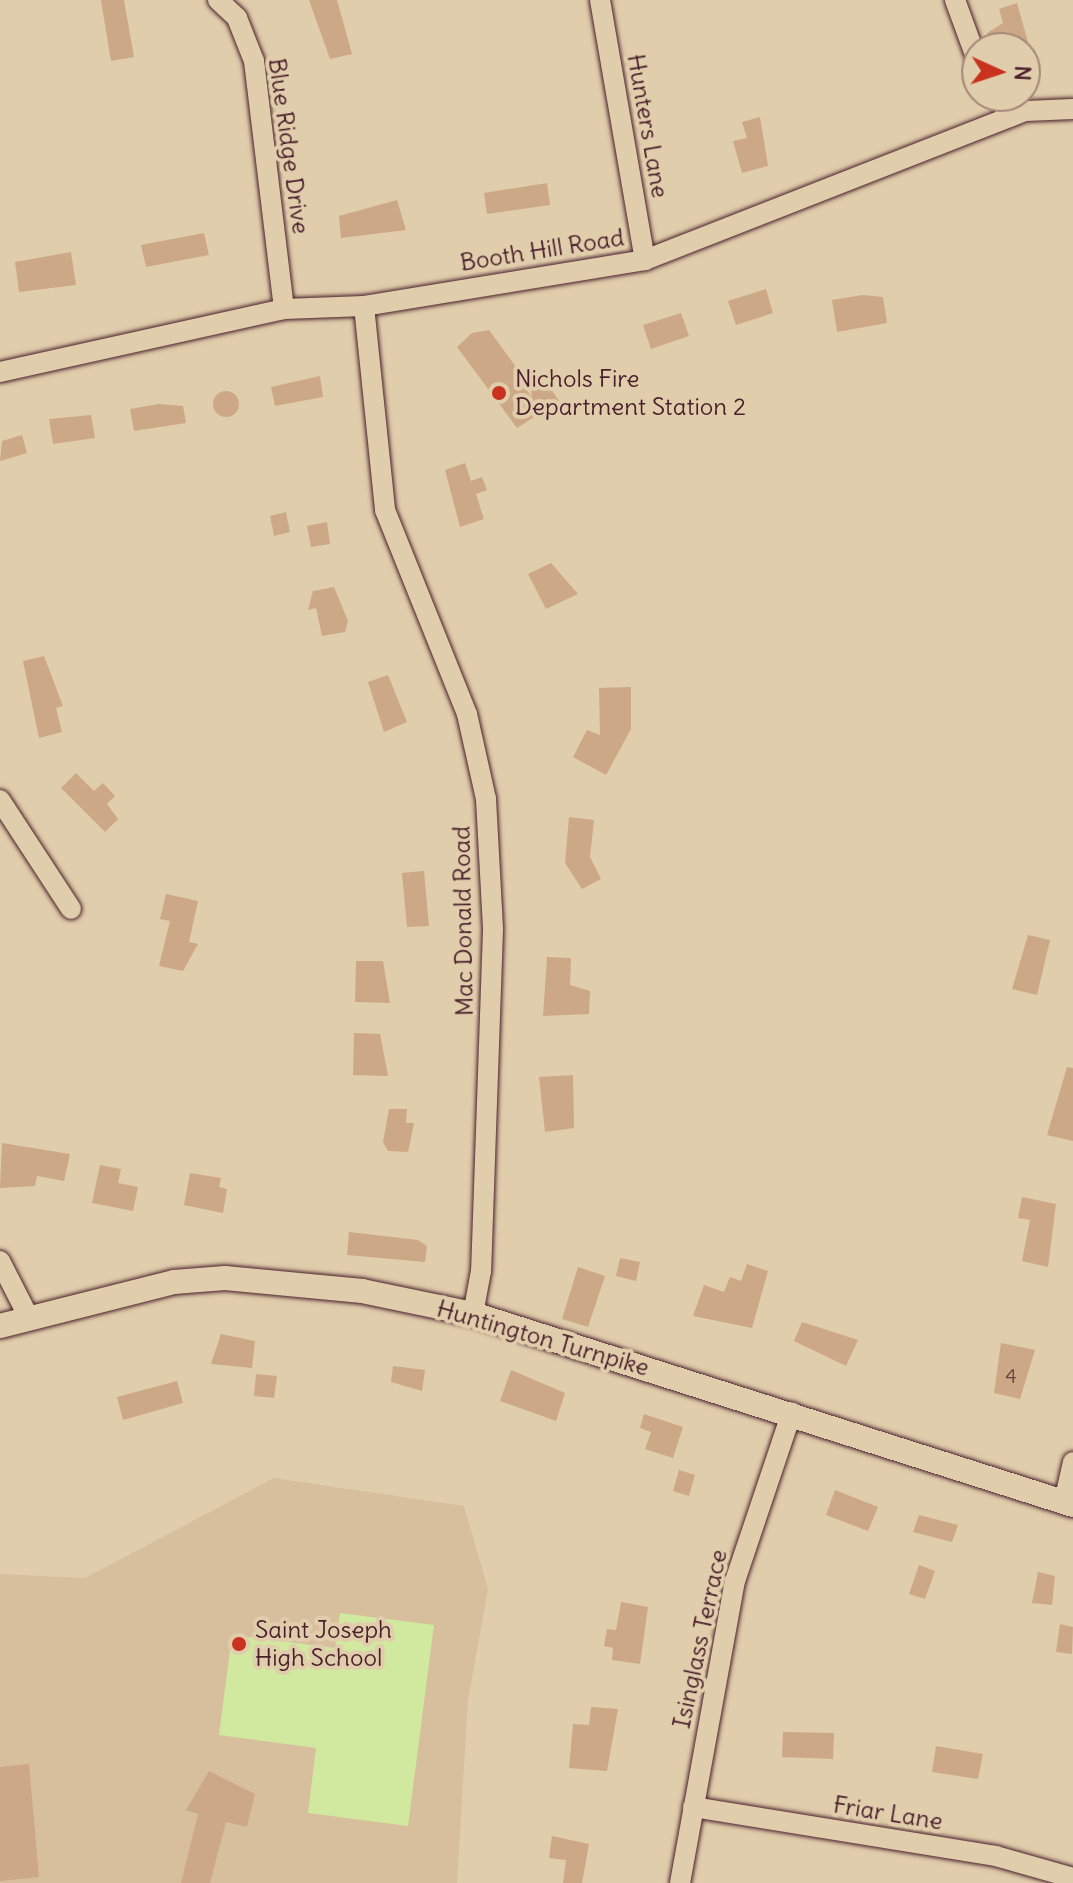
<!DOCTYPE html>
<style>
body{margin:0}
#map{position:relative;width:1073px;height:1883px;overflow:hidden;background:#e0cdab;font-family:Delius,sans-serif}
div>[style]{position:absolute}
.built>*{inset:0;background:#d7bf9e}
.green>*{inset:0;background:#d1e99e}
.building>*{inset:0;background:#cda886}
.round{border-radius:50%}
.roads{filter:drop-shadow(0 0 2px #4a1f2b) drop-shadow(0 0 2px #4a1f2b)}
.minor>*{height:20px;margin:-10px;padding:0 10px;transform-origin:10px;border-radius:10px;background:#e0cdab}
.major>*{height:24px;margin:-12px;padding:0 12px;transform-origin:12px;border-radius:12px;background:#e0cdab}
.dots>*{width:22px;height:22px;translate:-50% -50%;box-sizing:border-box;border:4px solid #e0cdab;border-radius:50%}
span{translate:-50% -50%;white-space:nowrap;text-align:center;line-height:1.15;-webkit-text-stroke:8px #e0cdab;paint-order:stroke}
.number-label{font-size:20px;color:#6b4142}
.number-label span{-webkit-text-stroke-width:0}
.street-label{font-size:24px;color:#4a1f2b}
.poi-label{font-size:24px;color:#4a1f2b}
.left{translate:0 -50%;text-align:left}
.north{position:absolute;left:961px;top:32px;width:80px;height:80px;box-sizing:border-box;background:#e0cdab;border:2px solid #a48778;border-radius:50%;rotate:93deg;font-size:22px;font-weight:700;line-height:32px;text-align:center;color:#4a1f2b}
.north::after{content:'';display:block;margin:auto;width:28px;height:36px;background:#c8321e;clip-path:polygon(50% 0,100% 100%,50% 72%,0 100%)}
</style>
<div id="map">
<div class="built">
<i style="clip-path:polygon(274px 1478px,464px 1506px,488px 1589px,468px 1700px,457px 1883px,0 1883px,0 1574px,85px 1578px)"></i>
</div>
<div class="green">
<i style="clip-path:polygon(340px 1613px,434px 1625px,408px 1826px,308px 1813px,316px 1748px,219px 1735px,232px 1635px,335px 1648px)"></i>
</div>
<div class="building">
<i style="clip-path:polygon(101px 0,124px 0,134px 57px,111px 61px)"></i>
<i style="clip-path:polygon(309px 0,337px 0,352px 54px,330px 59px)"></i>
<i style="clip-path:polygon(1017px 3px,1028px 42px,991px 48px,987px 33px,1003px 23px,999px 9px)"></i>
<i style="clip-path:polygon(760px 117px,768px 166px,742px 173px,733px 141px,747px 138px,742px 122px)"></i>
<i style="clip-path:polygon(547px 183px,550px 205px,487px 214px,484px 193px)"></i>
<i style="clip-path:polygon(397px 200px,406px 230px,341px 238px,339px 216px)"></i>
<i style="clip-path:polygon(204px 233px,209px 255px,146px 267px,141px 245px)"></i>
<i style="clip-path:polygon(71px 252px,76px 285px,19px 292px,15px 262px)"></i>
<i style="clip-path:polygon(766px 289px,773px 313px,736px 325px,728px 301px)"></i>
<i style="clip-path:polygon(862px 295px,883px 297px,887px 323px,837px 332px,832px 300px)"></i>
<i style="clip-path:polygon(681px 313px,689px 336px,651px 349px,643px 325px)"></i>
<i style="clip-path:polygon(489px 330px,533px 390px,546px 382px,559px 401px,517px 428px,457px 347px,472px 333px)"></i>
<i style="clip-path:polygon(320px 376px,323px 397px,275px 406px,271px 387px)"></i>
<i class="round" style="left:213px;top:391px;width:26px;height:26px"></i>
<i style="clip-path:polygon(159px 404px,183px 406px,186px 423px,134px 431px,130px 409px)"></i>
<i style="clip-path:polygon(91px 415px,95px 438px,53px 444px,49px 419px)"></i>
<i style="clip-path:polygon(22px 435px,27px 453px,0 461px,2px 441px)"></i>
<i style="clip-path:polygon(465px 463px,471px 481px,482px 477px,487px 490px,476px 494px,484px 519px,460px 527px,445px 470px)"></i>
<i style="clip-path:polygon(286px 512px,290px 532px,274px 536px,270px 516px)"></i>
<i style="clip-path:polygon(327px 522px,330px 544px,311px 547px,307px 526px)"></i>
<i style="clip-path:polygon(551px 563px,578px 594px,546px 609px,528px 574px)"></i>
<i style="clip-path:polygon(334px 587px,348px 621px,345px 632px,322px 636px,316px 608px,308px 610px,313px 591px)"></i>
<i style="clip-path:polygon(44px 656px,63px 706px,56px 708px,62px 732px,39px 738px,23px 661px)"></i>
<i style="clip-path:polygon(388px 675px,407px 722px,384px 732px,368px 682px)"></i>
<i style="clip-path:polygon(631px 687px,631px 729px,606px 775px,573px 757px,587px 730px,600px 735px,599px 688px)"></i>
<i style="clip-path:polygon(76px 773px,94px 791px,103px 783px,115px 796px,107px 804px,118px 819px,105px 832px,61px 788px)"></i>
<i style="clip-path:polygon(569px 817px,594px 820px,590px 857px,601px 879px,582px 889px,565px 863px)"></i>
<i style="clip-path:polygon(424px 871px,429px 926px,407px 927px,402px 873px)"></i>
<i style="clip-path:polygon(166px 894px,198px 901px,189px 942px,198px 944px,183px 971px,159px 966px,170px 921px,160px 919px)"></i>
<i style="clip-path:polygon(1028px 935px,1050px 940px,1037px 995px,1012px 989px)"></i>
<i style="clip-path:polygon(547px 957px,571px 958px,570px 985px,590px 991px,589px 1014px,543px 1016px)"></i>
<i style="clip-path:polygon(356px 961px,383px 961px,390px 1003px,355px 1002px)"></i>
<i style="clip-path:polygon(354px 1033px,380px 1034px,388px 1076px,353px 1075px)"></i>
<i style="clip-path:polygon(1067px 1067px,1073px 1068px,1073px 1141px,1047px 1135px)"></i>
<i style="clip-path:polygon(573px 1075px,574px 1128px,545px 1132px,539px 1077px)"></i>
<i style="clip-path:polygon(389px 1109px,407px 1109px,406px 1123px,414px 1123px,408px 1152px,388px 1151px,383px 1142px)"></i>
<i style="clip-path:polygon(2px 1143px,70px 1154px,64px 1181px,37px 1176px,35px 1186px,0 1188px)"></i>
<i style="clip-path:polygon(100px 1165px,121px 1169px,118px 1183px,138px 1187px,133px 1211px,92px 1203px)"></i>
<i style="clip-path:polygon(190px 1173px,221px 1178px,219px 1187px,227px 1189px,223px 1213px,184px 1205px)"></i>
<i style="clip-path:polygon(1022px 1197px,1056px 1204px,1048px 1267px,1022px 1261px,1030px 1220px,1018px 1218px)"></i>
<i style="clip-path:polygon(349px 1232px,418px 1240px,427px 1246px,425px 1262px,347px 1255px)"></i>
<i style="clip-path:polygon(620px 1258px,640px 1262px,636px 1281px,616px 1276px)"></i>
<i style="clip-path:polygon(747px 1264px,768px 1271px,752px 1328px,693px 1316px,704px 1285px,724px 1292px,730px 1277px,741px 1281px)"></i>
<i style="clip-path:polygon(578px 1267px,605px 1276px,588px 1327px,562px 1319px)"></i>
<i style="clip-path:polygon(802px 1322px,858px 1340px,846px 1366px,794px 1341px)"></i>
<i style="clip-path:polygon(221px 1334px,255px 1341px,252px 1368px,211px 1364px)"></i>
<i style="clip-path:polygon(1001px 1343px,1035px 1350px,1020px 1399px,994px 1393px)"></i>
<i style="clip-path:polygon(393px 1366px,425px 1370px,422px 1391px,391px 1382px)"></i>
<i style="clip-path:polygon(511px 1370px,565px 1393px,556px 1421px,500px 1401px)"></i>
<i style="clip-path:polygon(256px 1374px,277px 1376px,274px 1398px,254px 1396px)"></i>
<i style="clip-path:polygon(177px 1381px,183px 1403px,123px 1420px,117px 1397px)"></i>
<i style="clip-path:polygon(644px 1414px,683px 1427px,673px 1458px,645px 1449px,651px 1432px,640px 1428px)"></i>
<i style="clip-path:polygon(679px 1470px,695px 1475px,689px 1496px,673px 1491px)"></i>
<i style="clip-path:polygon(835px 1490px,878px 1507px,868px 1531px,826px 1515px)"></i>
<i style="clip-path:polygon(919px 1515px,958px 1525px,952px 1542px,913px 1532px)"></i>
<i style="clip-path:polygon(919px 1565px,935px 1571px,925px 1599px,909px 1594px)"></i>
<i style="clip-path:polygon(1038px 1572px,1055px 1576px,1052px 1605px,1032px 1603px)"></i>
<i style="clip-path:polygon(621px 1602px,648px 1607px,640px 1664px,612px 1660px,613px 1648px,604px 1646px,607px 1629px,616px 1630px)"></i>
<i style="clip-path:polygon(1060px 1624px,1073px 1627px,1072px 1654px,1056px 1652px)"></i>
<i style="clip-path:polygon(591px 1707px,618px 1709px,607px 1771px,569px 1768px,573px 1724px,589px 1725px)"></i>
<i style="clip-path:polygon(783px 1732px,834px 1733px,833px 1759px,782px 1757px)"></i>
<i style="clip-path:polygon(936px 1746px,983px 1754px,978px 1779px,932px 1772px)"></i>
<i style="clip-path:polygon(29px 1764px,39px 1877px,0 1881px,0 1767px)"></i>
<i style="clip-path:polygon(209px 1771px,255px 1794px,247px 1827px,226px 1822px,210px 1883px,181px 1883px,198px 1814px,186px 1810px)"></i>
<i style="clip-path:polygon(552px 1836px,589px 1844px,582px 1883px,563px 1883px,566px 1860px,549px 1858px)"></i>
</div>
<div class="roads">
<div class="minor">
<i style="left:218px;top:0;width:26px;rotate:43deg"></i>
<i style="left:237px;top:18px;width:46px;rotate:68.4deg"></i>
<i style="left:254px;top:61px;width:250px;rotate:83.1deg"></i>
<i style="left:600px;top:0;width:264px;rotate:80.2deg"></i>
<i style="left:955px;top:0;width:64px;rotate:69.9deg"></i>
<i style="left:998px;top:96px;width:24px;rotate:60deg"></i>
<i style="left:364px;top:306px;width:205px;rotate:84.1deg"></i>
<i style="left:385px;top:510px;width:220px;rotate:68.1deg"></i>
<i style="left:467px;top:714px;width:87px;rotate:77.4deg"></i>
<i style="left:486px;top:799px;width:131px;rotate:86.9deg"></i>
<i style="left:493px;top:930px;width:341px;rotate:92deg"></i>
<i style="left:481px;top:1271px;width:44px;rotate:100.5deg"></i>
<i style="left:0;top:372px;width:291px;rotate:-12.5deg"></i>
<i style="left:284px;top:309px;width:80px;rotate:-2.1deg"></i>
<i style="left:364px;top:306px;width:285px;rotate:-9.3deg"></i>
<i style="left:645px;top:260px;width:409px;rotate:-21.4deg"></i>
<i style="left:1026px;top:111px;width:47px;rotate:-2.4deg"></i>
<i style="left:0;top:800px;width:130px;rotate:56.9deg"></i>
<i style="left:0;top:1261px;width:62px;rotate:63deg"></i>
<i style="left:1064px;top:1502px;width:41px;rotate:-77.3deg"></i>
<i style="left:693px;top:1807px;width:307px;rotate:9.2deg"></i>
<i style="left:996px;top:1856px;width:80px;rotate:15.9deg"></i>
<i style="left:680px;top:1883px;width:307px;rotate:-79.7deg"></i>
<i style="left:735px;top:1581px;width:178px;rotate:-71.4deg"></i>
</div>
<div class="major">
<i style="left:0;top:1326px;width:179px;rotate:-14.2deg"></i>
<i style="left:174px;top:1282px;width:51px;rotate:-4.5deg"></i>
<i style="left:225px;top:1278px;width:138px;rotate:5.4deg"></i>
<i style="left:362px;top:1291px;width:113px;rotate:11.7deg"></i>
<i style="left:473px;top:1314px;width:630px;rotate:17.66deg"></i>
</div>
</div>
<div class="dots">
<i style="left:499px;top:393px;background:#c8321e"></i>
<i style="left:239px;top:1644px;background:#c8321e"></i>
</div>
<div class="number-label">
<span style="left:1011px;top:1375px">4</span>
</div>
<div class="street-label">
<span style="left:648px;top:126px;rotate:80deg">Hunters Lane</span>
<span style="left:289px;top:146px;rotate:82deg">Blue Ridge Drive</span>
<span style="left:542px;top:250px;rotate:-9deg">Booth Hill Road</span>
<span style="left:463px;top:921px;rotate:-91deg">Mac Donald Road</span>
<span style="left:543px;top:1338px;rotate:16deg">Huntington Turnpike</span>
<span style="left:700px;top:1639px;rotate:-78deg">Isinglass Terrace</span>
<span style="left:888px;top:1813px;rotate:9deg">Friar Lane</span>
</div>
<div class="poi-label">
<span class="left" style="left:515px;top:393px">Nichols Fire<br>Department Station 2</span>
<span class="left" style="left:255px;top:1644px">Saint Joseph<br>High School</span>
</div>
<div class="north">N</div>
</div>
